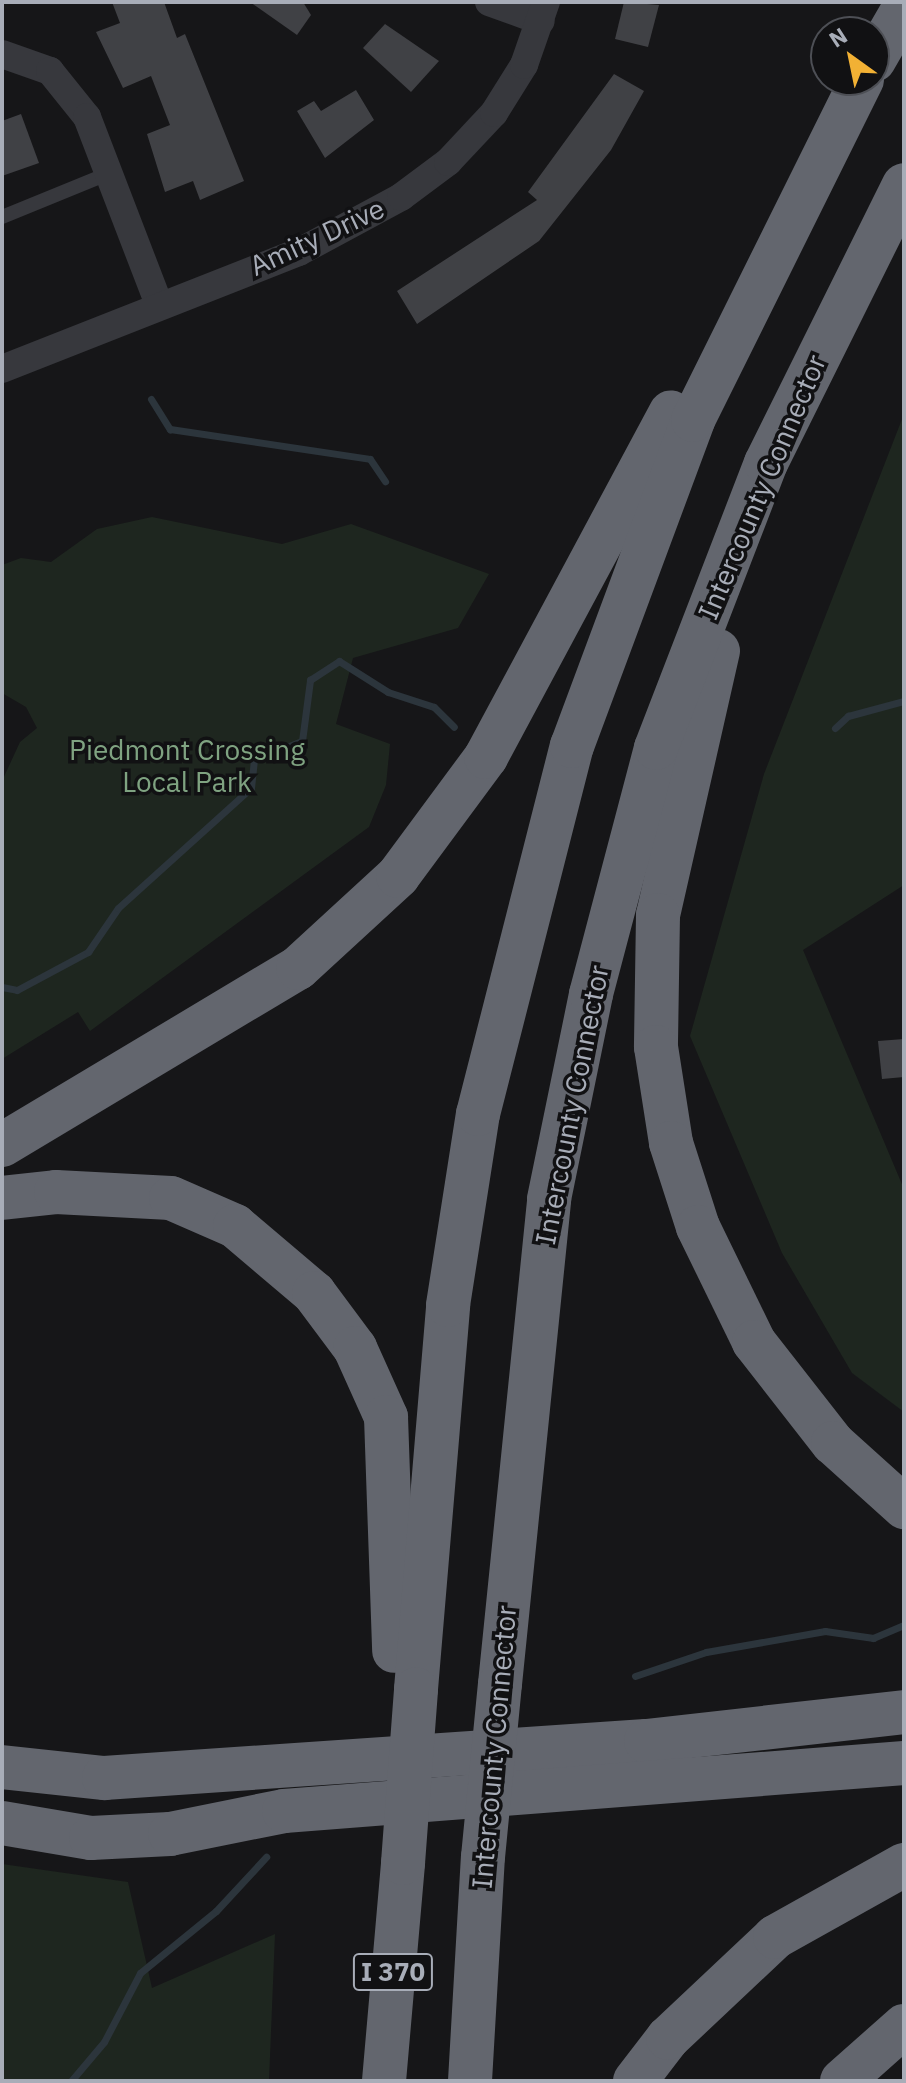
<!DOCTYPE html>
<style>
body{margin:0}
#map{position:relative;width:906px;height:2083px;overflow:hidden;background:#161618;font-family:"IBM Plex Sans",sans-serif}
div>[style]{position:absolute}
.green>*{inset:0;background:#1e261f}
.stream>*{height:7px;margin:-3.5px;padding:0 3.5px;transform-origin:3.5px;border-radius:3.5px;background:#2c353c}
.building>*{inset:0;background:#404145}
.service>*{height:14px;margin:-7px;padding:0 7px;transform-origin:7px;border-radius:7px;background:#37383d}
.minor>*{height:28px;margin:-14px;padding:0 14px;transform-origin:14px;border-radius:14px;background:#37383d}
.motorway>*{height:44px;margin:-22px;padding:0 22px;transform-origin:22px;border-radius:22px;background:#63666e}
.motorway-bridge>*{height:44px;margin:-22px;padding:0 22px;transform-origin:22px;border-radius:22px;background:#63666e}
span{translate:-50% -50%;white-space:nowrap;text-align:center;line-height:1.15;-webkit-text-stroke:7px #111113;paint-order:stroke}
.shield-label span{padding:2px 6px;background:#111113;border:2px solid;border-radius:6px;-webkit-text-stroke-width:0}
.shield-label{font-size:26px;color:#a8adb8;font-weight:700}
.street-label{font-size:28px;color:#a8adb8}
.park-label{font-size:28px;color:#7fa381}
.frame{position:absolute;inset:0;border:4px solid #a8adb8;pointer-events:none}
.north{position:absolute;left:810px;top:16px;width:80px;height:80px;box-sizing:border-box;background:#111113;border:2px solid #4d4f55;border-radius:50%;rotate:327deg;font-size:22px;font-weight:700;line-height:32px;text-align:center;color:#a8adb8}
.north::after{content:'';display:block;margin:auto;width:28px;height:36px;background:#f2b134;clip-path:polygon(50% 0,100% 100%,50% 72%,0 100%)}
</style>
<div id="map">
<div class="green">
<i style="clip-path:polygon(904px 414px,904px 885px,803px 950px,904px 1189px,904px 1412px,852px 1373px,782px 1253px,690px 1036px,764px 774px)"></i>
<i style="clip-path:polygon(152px 517px,282px 544px,351px 524px,489px 574px,458px 628px,353px 658px,336px 724px,390px 744px,386px 785px,369px 827px,90px 1031px,78px 1012px,2px 1059px,2px 781px,20px 742px,37px 728px,26px 707px,2px 693px,2px 565px,21px 558px,51px 562px,97px 529px)"></i>
<i style="clip-path:polygon(2px 1864px,128px 1882px,152px 1988px,275px 1934px,269px 2081px,2px 2081px)"></i>
</div>
<div class="stream">
<i style="left:151px;top:399px;width:36px;rotate:58deg"></i>
<i style="left:170px;top:429px;width:202px;rotate:8.5deg"></i>
<i style="left:370px;top:459px;width:27px;rotate:56deg"></i>
<i style="left:835px;top:728px;width:18px;rotate:-43deg"></i>
<i style="left:848px;top:716px;width:58px;rotate:-15deg"></i>
<i style="left:2px;top:987px;width:15px;rotate:11deg"></i>
<i style="left:17px;top:990px;width:81px;rotate:-28.2deg"></i>
<i style="left:88px;top:952px;width:53px;rotate:-55.7deg"></i>
<i style="left:118px;top:908px;width:179px;rotate:-42.1deg"></i>
<i style="left:251px;top:788px;width:28px;rotate:-84deg"></i>
<i style="left:254px;top:760px;width:52px;rotate:-21.6deg"></i>
<i style="left:302px;top:741px;width:62px;rotate:-82.5deg"></i>
<i style="left:310px;top:680px;width:35px;rotate:-33deg"></i>
<i style="left:339px;top:661px;width:58px;rotate:32.3deg"></i>
<i style="left:388px;top:692px;width:48px;rotate:18.1deg"></i>
<i style="left:434px;top:707px;width:28px;rotate:45deg"></i>
<i style="left:635px;top:1676px;width:75px;rotate:-18.7deg"></i>
<i style="left:706px;top:1652px;width:121px;rotate:-10deg"></i>
<i style="left:825px;top:1631px;width:49px;rotate:8.3deg"></i>
<i style="left:873px;top:1638px;width:34px;rotate:-23deg"></i>
<i style="left:71px;top:2081px;width:51px;rotate:-49.8deg"></i>
<i style="left:104px;top:2042px;width:78px;rotate:-62.4deg"></i>
<i style="left:140px;top:1973px;width:98px;rotate:-39.2deg"></i>
<i style="left:216px;top:1911px;width:74px;rotate:-47.2deg"></i>
</div>
<div class="building">
<i style="clip-path:polygon(112px 2px,164px 2px,177px 38px,185px 34px,244px 181px,200px 200px,193px 181px,165px 192px,147px 134px,170px 125px,151px 76px,123px 88px,96px 32px,120px 23px)"></i>
<i style="clip-path:polygon(250px 2px,303px 2px,311px 15px,297px 35px)"></i>
<i style="clip-path:polygon(624px 2px,659px 5px,648px 47px,615px 39px)"></i>
<i style="clip-path:polygon(385px 24px,439px 61px,411px 92px,363px 48px)"></i>
<i style="clip-path:polygon(614px 74px,644px 91px,611px 150px,539px 241px,417px 324px,397px 291px,537px 200px,528px 192px)"></i>
<i style="clip-path:polygon(356px 90px,374px 120px,325px 158px,297px 111px,314px 101px,321px 111px)"></i>
<i style="clip-path:polygon(21px 114px,39px 163px,2px 176px,2px 121px)"></i>
<i style="clip-path:polygon(904px 1039px,904px 1077px,882px 1079px,878px 1041px)"></i>
</div>
<div class="service">
<i style="left:2px;top:217px;width:117px;rotate:-22.2deg"></i>
</div>
<div class="minor">
<i style="left:489px;top:2px;width:55px;rotate:20.1deg"></i>
<i style="left:2px;top:54px;width:51px;rotate:19.5deg"></i>
<i style="left:50px;top:71px;width:59px;rotate:51.2deg"></i>
<i style="left:87px;top:117px;width:198px;rotate:69deg"></i>
<i style="left:2px;top:369px;width:319px;rotate:-21.5deg"></i>
<i style="left:299px;top:252px;width:116px;rotate:-28.3deg"></i>
<i style="left:401px;top:197px;width:59px;rotate:-36.7deg"></i>
<i style="left:448px;top:162px;width:67px;rotate:-46.8deg"></i>
<i style="left:494px;top:113px;width:57px;rotate:-58deg"></i>
<i style="left:524px;top:65px;width:67px;rotate:-70.8deg"></i>
</div>
<div class="motorway">
<i style="left:874px;top:60px;width:60px;rotate:-60deg"></i>
<i style="left:718px;top:651px;width:271px;rotate:102.8deg"></i>
<i style="left:658px;top:915px;width:132px;rotate:90.9deg"></i>
<i style="left:656px;top:1047px;width:97px;rotate:81.1deg"></i>
<i style="left:671px;top:1143px;width:88px;rotate:72.2deg"></i>
<i style="left:698px;top:1227px;width:128px;rotate:64deg"></i>
<i style="left:754px;top:1342px;width:128px;rotate:52deg"></i>
<i style="left:833px;top:1443px;width:96px;rotate:42deg"></i>
<i style="left:2px;top:1145px;width:345px;rotate:-30.9deg"></i>
<i style="left:298px;top:968px;width:136px;rotate:-42.6deg"></i>
<i style="left:398px;top:876px;width:148px;rotate:-53.5deg"></i>
<i style="left:486px;top:757px;width:391px;rotate:-61.8deg"></i>
<i style="left:2px;top:1198px;width:54px;rotate:-6.3deg"></i>
<i style="left:56px;top:1192px;width:115px;rotate:3deg"></i>
<i style="left:171px;top:1198px;width:70px;rotate:23.6deg"></i>
<i style="left:235px;top:1226px;width:104px;rotate:40.3deg"></i>
<i style="left:314px;top:1293px;width:69px;rotate:53.3deg"></i>
<i style="left:355px;top:1348px;width:76px;rotate:65.8deg"></i>
<i style="left:386px;top:1417px;width:234px;rotate:88deg"></i>
<i style="left:500px;top:1684px;width:487px;rotate:-84.2deg"></i>
<i style="left:549px;top:1199px;width:209px;rotate:-78.4deg"></i>
<i style="left:591px;top:994px;width:254px;rotate:-75.2deg"></i>
<i style="left:656px;top:748px;width:305px;rotate:-68.9deg"></i>
<i style="left:766px;top:463px;width:310px;rotate:-63.6deg"></i>
<i style="left:416px;top:1689px;width:385px;rotate:-85.2deg"></i>
<i style="left:448px;top:1305px;width:193px;rotate:-81.1deg"></i>
<i style="left:478px;top:1114px;width:380px;rotate:-75.7deg"></i>
<i style="left:572px;top:746px;width:348px;rotate:-69.6deg"></i>
<i style="left:693px;top:420px;width:380px;rotate:-63.6deg"></i>
<i style="left:2px;top:1767px;width:103px;rotate:6.2deg"></i>
<i style="left:104px;top:1778px;width:543px;rotate:-3.91deg"></i>
<i style="left:646px;top:1741px;width:260px;rotate:-6.4deg"></i>
<i style="left:2px;top:1823px;width:90px;rotate:9.6deg"></i>
<i style="left:91px;top:1838px;width:79px;rotate:-2.9deg"></i>
<i style="left:170px;top:1834px;width:116px;rotate:-11.4deg"></i>
<i style="left:284px;top:1811px;width:622px;rotate:-4.43deg"></i>
<i style="left:384px;top:2081px;width:219px;rotate:-85deg"></i>
<i style="left:470px;top:2081px;width:224px;rotate:-86.7deg"></i>
<i style="left:635px;top:2081px;width:54px;rotate:-52.5deg"></i>
<i style="left:668px;top:2038px;width:147px;rotate:-43.3deg"></i>
<i style="left:775px;top:1937px;width:148px;rotate:-29.2deg"></i>
<i style="left:842px;top:2081px;width:83px;rotate:-41.6deg"></i>
</div>
<div class="motorway-bridge">
<i style="left:483px;top:1857px;width:174px;rotate:-84.4deg"></i>
<i style="left:403px;top:1863px;width:174px;rotate:-85.7deg"></i>
</div>
<div class="shield-label">
<span style="left:393px;top:1972px">I 370</span>
</div>
<div class="street-label">
<span style="left:317px;top:237px;rotate:-25deg">Amity Drive</span>
<span style="left:762px;top:487px;rotate:-67deg">Intercounty Connector</span>
<span style="left:572px;top:1105px;rotate:-79deg">Intercounty Connector</span>
<span style="left:494px;top:1747px;rotate:-85deg">Intercounty Connector</span>
</div>
<div class="park-label">
<span style="left:187px;top:766px">Piedmont Crossing<br>Local Park</span>
</div>
<div class="frame"></div>
<div class="north">N</div>
</div>
